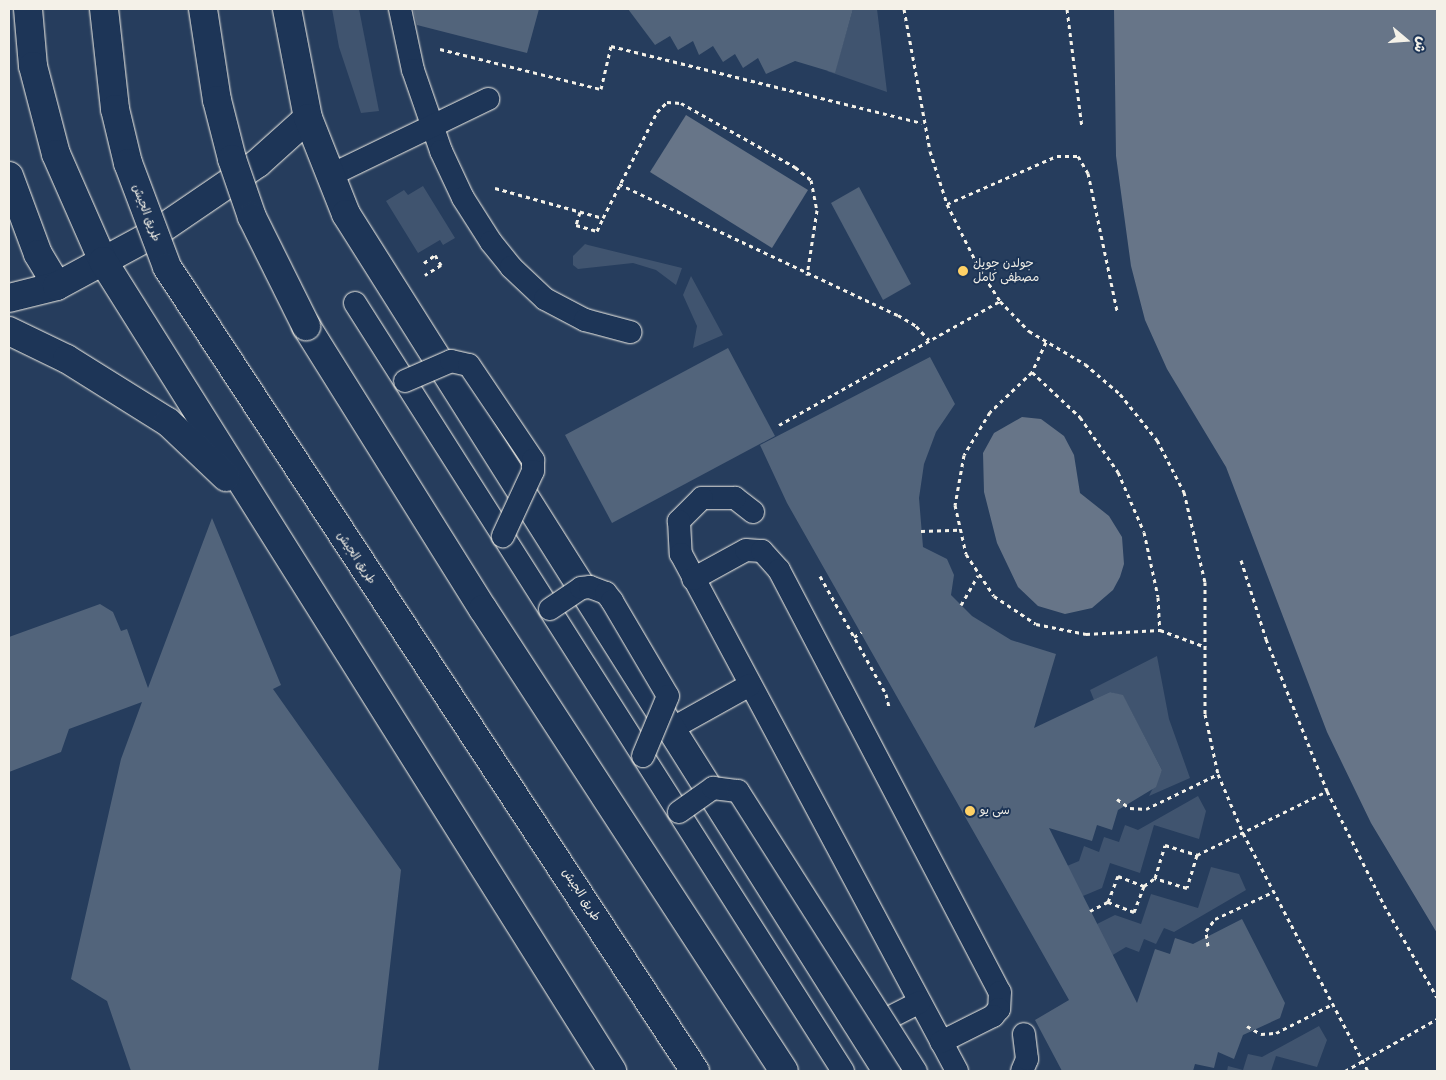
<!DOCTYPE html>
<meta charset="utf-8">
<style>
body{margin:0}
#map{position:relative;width:1446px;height:1080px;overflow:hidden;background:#263d5d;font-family:"Balsamiq Sans","Playpen Sans Arabic",sans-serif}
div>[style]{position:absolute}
.green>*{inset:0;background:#40546f}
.water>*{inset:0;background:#677588}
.building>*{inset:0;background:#52647b}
.path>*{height:3px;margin-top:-1.5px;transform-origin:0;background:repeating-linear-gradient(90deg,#f4f1e8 0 4px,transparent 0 8px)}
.roads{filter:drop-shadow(0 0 1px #f4f1e8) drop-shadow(0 0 1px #f4f1e8)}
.lane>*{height:22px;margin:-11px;padding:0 11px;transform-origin:11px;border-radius:11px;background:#1d3557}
.secondary>*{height:28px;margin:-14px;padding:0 14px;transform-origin:14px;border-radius:14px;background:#1d3557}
.highway>*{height:28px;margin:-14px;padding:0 14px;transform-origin:14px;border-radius:14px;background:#1d3557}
.bridges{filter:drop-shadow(0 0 1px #f4f1e8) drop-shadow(0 0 1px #f4f1e8)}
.lane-bridge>*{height:22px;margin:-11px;padding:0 11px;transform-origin:11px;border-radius:11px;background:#1d3557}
.highway-bridge>*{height:28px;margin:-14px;padding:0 14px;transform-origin:14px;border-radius:14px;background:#1d3557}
.dots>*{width:14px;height:14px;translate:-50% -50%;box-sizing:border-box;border:2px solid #1d3557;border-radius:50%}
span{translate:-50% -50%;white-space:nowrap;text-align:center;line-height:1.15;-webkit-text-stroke:4px #1d3557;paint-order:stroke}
.street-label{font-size:12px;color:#f4f1e8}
.poi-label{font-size:12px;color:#f4f1e8}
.left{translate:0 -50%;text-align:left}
.frame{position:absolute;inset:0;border:10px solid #f4f1e8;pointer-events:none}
.north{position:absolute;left:1381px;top:15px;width:50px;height:50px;-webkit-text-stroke:4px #1d3557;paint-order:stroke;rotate:108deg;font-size:14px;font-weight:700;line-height:20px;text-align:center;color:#f4f1e8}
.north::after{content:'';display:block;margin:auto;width:18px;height:22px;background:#f4f1e8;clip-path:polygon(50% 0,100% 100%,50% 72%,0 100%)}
</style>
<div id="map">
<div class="green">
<i style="clip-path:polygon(332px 9px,359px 9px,379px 111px,361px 113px,339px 47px)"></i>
<i style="clip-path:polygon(853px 9px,877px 9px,887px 92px,827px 71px,836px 67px)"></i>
<i style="clip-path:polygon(423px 186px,455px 238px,443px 245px,440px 240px,418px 253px,386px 201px,404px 190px,408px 195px)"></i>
<i style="clip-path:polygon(585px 244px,588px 245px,682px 268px,676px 285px,656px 270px,633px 263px,578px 269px,573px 265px,573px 256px)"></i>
<i style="clip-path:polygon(691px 276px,723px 335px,693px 348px,697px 326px,683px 295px)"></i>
<i style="clip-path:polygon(1157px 656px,1169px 719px,1190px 778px,1149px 796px,1162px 770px,1123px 696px,1110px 692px,1094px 700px,1090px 690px)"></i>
<i style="clip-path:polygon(1198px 796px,1206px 811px,1199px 839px,1154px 825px,1140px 873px,1110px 863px,1102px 888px,1083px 896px,1055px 871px,1079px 861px,1084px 846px,1099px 852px,1104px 837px,1119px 842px,1125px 825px,1138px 830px)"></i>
<i style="clip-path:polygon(1211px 867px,1239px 874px,1246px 890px,1174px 932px,1164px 928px,1156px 944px,1144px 939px,1139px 952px,1126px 947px,1101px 962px,1097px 924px,1115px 915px,1141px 924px,1151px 894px,1198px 908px)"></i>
<i style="clip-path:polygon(1319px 1026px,1327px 1040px,1317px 1067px,1276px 1056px,1271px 1071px,1227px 1071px,1228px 1066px,1243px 1070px,1248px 1054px,1262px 1057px)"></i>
</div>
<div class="water">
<i style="clip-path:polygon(1114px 9px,1437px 9px,1437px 933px,1371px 823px,1327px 732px,1226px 467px,1167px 369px,1145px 320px,1131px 266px,1116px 156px)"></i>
<i style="clip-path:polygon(686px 115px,808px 190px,772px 248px,650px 172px)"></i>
<i style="clip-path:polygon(1022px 417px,1041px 419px,1064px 436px,1074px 455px,1080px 493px,1109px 516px,1122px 537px,1124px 564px,1120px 577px,1113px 590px,1092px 608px,1065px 614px,1038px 606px,1018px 587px,997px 543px,984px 492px,983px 453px,994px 433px)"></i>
</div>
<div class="building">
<i style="clip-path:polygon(413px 9px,539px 9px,527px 53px,417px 25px)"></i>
<i style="clip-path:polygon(628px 9px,853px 9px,835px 73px,795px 61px,766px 74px,758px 58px,743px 68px,735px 54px,723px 62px,713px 46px,699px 55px,693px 41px,678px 50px,670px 36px,655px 45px)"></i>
<i style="clip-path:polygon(859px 187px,911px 284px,883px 300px,831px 203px)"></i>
<i style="clip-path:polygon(728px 348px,775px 436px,612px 523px,565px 435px)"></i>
<i style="clip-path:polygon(930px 357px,955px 404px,936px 432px,924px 464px,919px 498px,923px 547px,947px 559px,954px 575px,951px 595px,972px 616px,1011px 640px,1056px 654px,1034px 728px,1110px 692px,1123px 695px,1162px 770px,1156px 787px,1118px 810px,1112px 830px,1097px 825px,1092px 841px,1049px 828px,1137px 1003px,1155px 949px,1170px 954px,1175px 938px,1193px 944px,1242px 919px,1285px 1003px,1280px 1018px,1243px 1035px,1234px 1059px,1218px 1052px,1214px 1068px,1195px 1064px,1193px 1071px,1062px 1071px,1035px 1020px,1069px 1000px,787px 503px,760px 445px)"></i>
<i style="clip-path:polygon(212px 518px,281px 685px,273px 689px,401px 870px,378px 1071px,131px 1071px,107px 1001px,71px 979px,121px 759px,142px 702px,69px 729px,61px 752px,9px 772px,9px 637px,100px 604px,113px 612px,121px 631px,127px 629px,148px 688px)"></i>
</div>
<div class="path">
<i style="left:904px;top:9px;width:144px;rotate:79.6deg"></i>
<i style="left:930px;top:151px;width:56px;rotate:72.2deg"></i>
<i style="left:947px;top:204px;width:74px;rotate:63.4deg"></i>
<i style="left:980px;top:270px;width:37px;rotate:57deg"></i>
<i style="left:1000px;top:301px;width:42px;rotate:46deg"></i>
<i style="left:1029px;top:331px;width:65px;rotate:30.5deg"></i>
<i style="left:1085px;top:364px;width:46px;rotate:40.6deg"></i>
<i style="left:1120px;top:394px;width:59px;rotate:51.2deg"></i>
<i style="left:1157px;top:440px;width:59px;rotate:62.6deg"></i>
<i style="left:1184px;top:492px;width:92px;rotate:76.9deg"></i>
<i style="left:1205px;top:582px;width:132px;rotate:90deg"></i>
<i style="left:1205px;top:714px;width:61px;rotate:77.8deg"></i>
<i style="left:1218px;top:774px;width:64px;rotate:67deg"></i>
<i style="left:1243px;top:833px;width:269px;rotate:62.3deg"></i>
<i style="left:1067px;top:9px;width:119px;rotate:82.8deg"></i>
<i style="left:440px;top:49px;width:166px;rotate:14deg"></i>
<i style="left:601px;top:89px;width:44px;rotate:-76.9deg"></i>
<i style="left:611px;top:46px;width:320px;rotate:13.9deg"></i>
<i style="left:619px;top:184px;width:308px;rotate:25.2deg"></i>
<i style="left:898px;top:315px;width:21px;rotate:31deg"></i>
<i style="left:916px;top:326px;width:19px;rotate:47deg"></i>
<i style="left:495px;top:188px;width:112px;rotate:15.5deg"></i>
<i style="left:603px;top:218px;width:119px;rotate:-63deg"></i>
<i style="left:657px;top:112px;width:14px;rotate:-45deg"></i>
<i style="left:667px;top:102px;width:14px;rotate:4deg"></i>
<i style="left:681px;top:103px;width:131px;rotate:29.3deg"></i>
<i style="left:795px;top:167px;width:21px;rotate:39deg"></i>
<i style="left:811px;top:180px;width:31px;rotate:79deg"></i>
<i style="left:817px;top:210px;width:66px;rotate:98.7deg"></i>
<i style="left:947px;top:204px;width:120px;rotate:-23.6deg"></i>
<i style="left:1057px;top:156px;width:21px"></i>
<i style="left:1078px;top:156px;width:20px;rotate:60deg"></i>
<i style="left:1088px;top:173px;width:141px;rotate:78.1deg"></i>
<i style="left:580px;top:212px;width:14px;rotate:107deg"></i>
<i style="left:576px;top:225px;width:22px;rotate:16deg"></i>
<i style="left:597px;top:231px;width:14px;rotate:-65deg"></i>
<i style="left:424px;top:263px;width:14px;rotate:-36deg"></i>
<i style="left:435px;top:255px;width:12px;rotate:59deg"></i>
<i style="left:441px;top:265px;width:19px;rotate:148deg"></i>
<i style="left:1046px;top:342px;width:33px;rotate:115deg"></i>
<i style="left:1032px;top:372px;width:58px;rotate:136.4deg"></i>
<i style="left:990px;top:412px;width:50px;rotate:121.2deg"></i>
<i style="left:964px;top:455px;width:51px;rotate:100.2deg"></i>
<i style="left:955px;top:505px;width:50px;rotate:77.3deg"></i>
<i style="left:966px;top:554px;width:50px;rotate:56.3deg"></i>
<i style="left:994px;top:596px;width:50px;rotate:33.7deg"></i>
<i style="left:1036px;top:624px;width:51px;rotate:11.3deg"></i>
<i style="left:1086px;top:634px;width:74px;rotate:-3.1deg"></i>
<i style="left:1160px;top:630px;width:49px;rotate:20.3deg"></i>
<i style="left:1032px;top:372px;width:66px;rotate:43.2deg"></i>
<i style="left:1080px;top:417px;width:67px;rotate:55.4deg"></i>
<i style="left:1118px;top:472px;width:65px;rotate:66.6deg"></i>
<i style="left:1144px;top:532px;width:66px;rotate:77.8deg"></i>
<i style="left:1158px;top:597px;width:33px;rotate:87deg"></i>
<i style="left:779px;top:425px;width:253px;rotate:-29.3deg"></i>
<i style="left:921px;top:531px;width:38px;rotate:-2deg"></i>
<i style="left:1241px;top:560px;width:83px;rotate:72.4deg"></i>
<i style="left:1266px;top:639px;width:164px;rotate:68.1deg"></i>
<i style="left:1327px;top:791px;width:127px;rotate:63.4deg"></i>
<i style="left:1384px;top:905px;width:106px;rotate:60.1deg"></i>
<i style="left:820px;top:576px;width:135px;rotate:60.8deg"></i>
<i style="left:886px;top:694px;width:13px;rotate:77deg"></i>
<i style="left:961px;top:605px;width:34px;rotate:-60deg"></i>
<i style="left:854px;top:637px;width:9px;rotate:-32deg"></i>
<i style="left:1117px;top:799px;width:16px;rotate:35deg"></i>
<i style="left:1130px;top:808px;width:16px;rotate:4deg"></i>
<i style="left:1146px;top:809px;width:80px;rotate:-25.9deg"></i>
<i style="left:1197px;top:855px;width:145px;rotate:-26.2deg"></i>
<i style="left:1144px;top:886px;width:14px;rotate:-36deg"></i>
<i style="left:1155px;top:878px;width:34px;rotate:-73deg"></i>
<i style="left:1165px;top:845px;width:34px;rotate:17deg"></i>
<i style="left:1197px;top:855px;width:34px;rotate:107deg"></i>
<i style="left:1187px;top:888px;width:34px;rotate:-163deg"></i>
<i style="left:1090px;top:911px;width:20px;rotate:-27deg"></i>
<i style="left:1108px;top:902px;width:28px;rotate:-69deg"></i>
<i style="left:1118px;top:876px;width:28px;rotate:21deg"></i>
<i style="left:1144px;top:886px;width:28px;rotate:111deg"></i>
<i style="left:1134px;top:912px;width:28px;rotate:-159deg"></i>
<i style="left:1208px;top:946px;width:15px;rotate:-98deg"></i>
<i style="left:1206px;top:931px;width:15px;rotate:-53deg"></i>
<i style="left:1215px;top:919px;width:64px;rotate:-25deg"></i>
<i style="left:1247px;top:1026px;width:16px;rotate:30deg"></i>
<i style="left:1261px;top:1034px;width:15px;rotate:-4deg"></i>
<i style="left:1276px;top:1033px;width:64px;rotate:-27deg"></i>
<i style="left:1285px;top:1071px;width:3px"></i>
<i style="left:1345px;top:1071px;width:106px;rotate:-29.5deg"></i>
</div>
<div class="roads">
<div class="lane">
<i style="left:400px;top:9px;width:62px;rotate:78deg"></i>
<i style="left:413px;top:70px;width:86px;rotate:70.9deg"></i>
<i style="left:441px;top:151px;width:52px;rotate:64.9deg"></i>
<i style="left:463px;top:198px;width:52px;rotate:57.5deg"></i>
<i style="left:491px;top:242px;width:32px;rotate:51deg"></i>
<i style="left:511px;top:267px;width:47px;rotate:43.3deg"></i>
<i style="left:545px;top:299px;width:45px;rotate:27.7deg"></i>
<i style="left:585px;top:320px;width:47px;rotate:14.9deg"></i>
<i style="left:329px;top:176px;width:177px;rotate:-25.8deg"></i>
<i style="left:355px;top:303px;width:910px;rotate:57.57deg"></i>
<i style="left:753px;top:512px;width:23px;rotate:-142deg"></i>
<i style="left:735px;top:498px;width:33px;rotate:180deg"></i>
<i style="left:702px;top:498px;width:33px;rotate:135deg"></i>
<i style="left:679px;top:521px;width:33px;rotate:87deg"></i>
<i style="left:681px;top:554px;width:586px;rotate:61.9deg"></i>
<i style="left:693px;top:579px;width:60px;rotate:-28.7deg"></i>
<i style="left:746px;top:550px;width:16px;rotate:4deg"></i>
<i style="left:762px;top:551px;width:25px;rotate:48deg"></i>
<i style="left:779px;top:570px;width:476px;rotate:62.4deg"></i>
<i style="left:1000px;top:992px;width:17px;rotate:93deg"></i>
<i style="left:999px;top:1009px;width:9px;rotate:131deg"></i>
<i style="left:993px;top:1016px;width:58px;rotate:153.4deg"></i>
<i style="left:671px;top:729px;width:90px;rotate:-29.1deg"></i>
<i style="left:867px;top:1029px;width:59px;rotate:-27deg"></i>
<i style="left:1022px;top:1071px;width:13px;rotate:-67deg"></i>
<i style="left:1027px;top:1059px;width:25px;rotate:-97deg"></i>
</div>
<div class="secondary">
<i style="left:9px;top:176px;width:83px;rotate:69.6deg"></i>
<i style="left:38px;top:254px;width:37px;rotate:59deg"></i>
<i style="left:9px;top:298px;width:49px;rotate:-14deg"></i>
<i style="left:57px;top:286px;width:114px;rotate:-28.4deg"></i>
<i style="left:157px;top:232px;width:122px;rotate:-34.3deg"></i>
<i style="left:258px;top:163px;width:67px;rotate:-42deg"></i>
</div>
<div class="highway">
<i style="left:28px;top:9px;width:57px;rotate:85deg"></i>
<i style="left:33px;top:66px;width:91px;rotate:75.4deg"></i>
<i style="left:56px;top:154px;width:117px;rotate:66.3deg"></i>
<i style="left:103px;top:261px;width:957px;rotate:57.85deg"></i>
<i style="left:287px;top:9px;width:111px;rotate:79.1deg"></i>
<i style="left:308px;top:118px;width:103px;rotate:68.4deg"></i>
<i style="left:346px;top:214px;width:1013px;rotate:57.74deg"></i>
<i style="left:306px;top:326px;width:334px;rotate:58deg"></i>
<i style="left:483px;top:609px;width:551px;rotate:56.92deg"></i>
<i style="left:9px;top:331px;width:64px;rotate:25.8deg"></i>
<i style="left:67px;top:359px;width:119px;rotate:32deg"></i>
<i style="left:168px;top:422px;width:80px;rotate:43.5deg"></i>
</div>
</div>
<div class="bridges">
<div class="lane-bridge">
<i style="left:405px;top:381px;width:50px;rotate:-23.5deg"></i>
<i style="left:451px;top:361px;width:18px;rotate:13deg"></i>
<i style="left:469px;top:365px;width:115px;rotate:56deg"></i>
<i style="left:533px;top:460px;width:11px;rotate:90deg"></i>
<i style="left:533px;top:471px;width:72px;rotate:114.8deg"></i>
<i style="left:550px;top:609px;width:37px;rotate:-34deg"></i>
<i style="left:581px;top:588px;width:9px;rotate:-6deg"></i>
<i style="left:590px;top:587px;width:17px;rotate:21deg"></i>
<i style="left:606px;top:593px;width:10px;rotate:53deg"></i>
<i style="left:612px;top:601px;width:110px;rotate:59.5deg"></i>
<i style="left:668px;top:696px;width:65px;rotate:112.6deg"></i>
<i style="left:679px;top:812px;width:42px;rotate:-35.2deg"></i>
<i style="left:713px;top:788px;width:25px;rotate:7deg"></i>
<i style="left:738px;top:791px;width:332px;rotate:57.6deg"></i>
</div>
<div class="highway-bridge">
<i style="left:104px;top:9px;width:101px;rotate:83.7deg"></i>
<i style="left:115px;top:109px;width:56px;rotate:76.5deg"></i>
<i style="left:128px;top:163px;width:111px;rotate:69.4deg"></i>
<i style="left:167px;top:267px;width:962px;rotate:56.71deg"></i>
<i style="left:203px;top:9px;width:92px;rotate:81.3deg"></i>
<i style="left:217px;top:100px;width:61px;rotate:75.7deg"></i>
<i style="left:232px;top:159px;width:61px;rotate:71deg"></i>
<i style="left:252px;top:217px;width:122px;rotate:63.6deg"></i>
</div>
</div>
<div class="dots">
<i style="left:963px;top:271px;background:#ffd166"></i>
<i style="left:970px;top:811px;background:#ffd166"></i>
</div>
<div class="street-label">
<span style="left:146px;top:213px;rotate:69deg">طريق الجيش</span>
<span style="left:356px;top:558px;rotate:56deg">طريق الجيش</span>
<span style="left:581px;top:895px;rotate:57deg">طريق الجيش</span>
</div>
<div class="poi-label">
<span class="left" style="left:973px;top:271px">جولدن جويل<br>مصطفى كامل</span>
<span class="left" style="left:980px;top:811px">سى يو</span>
</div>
<div class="frame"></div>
<div class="north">ش</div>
</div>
